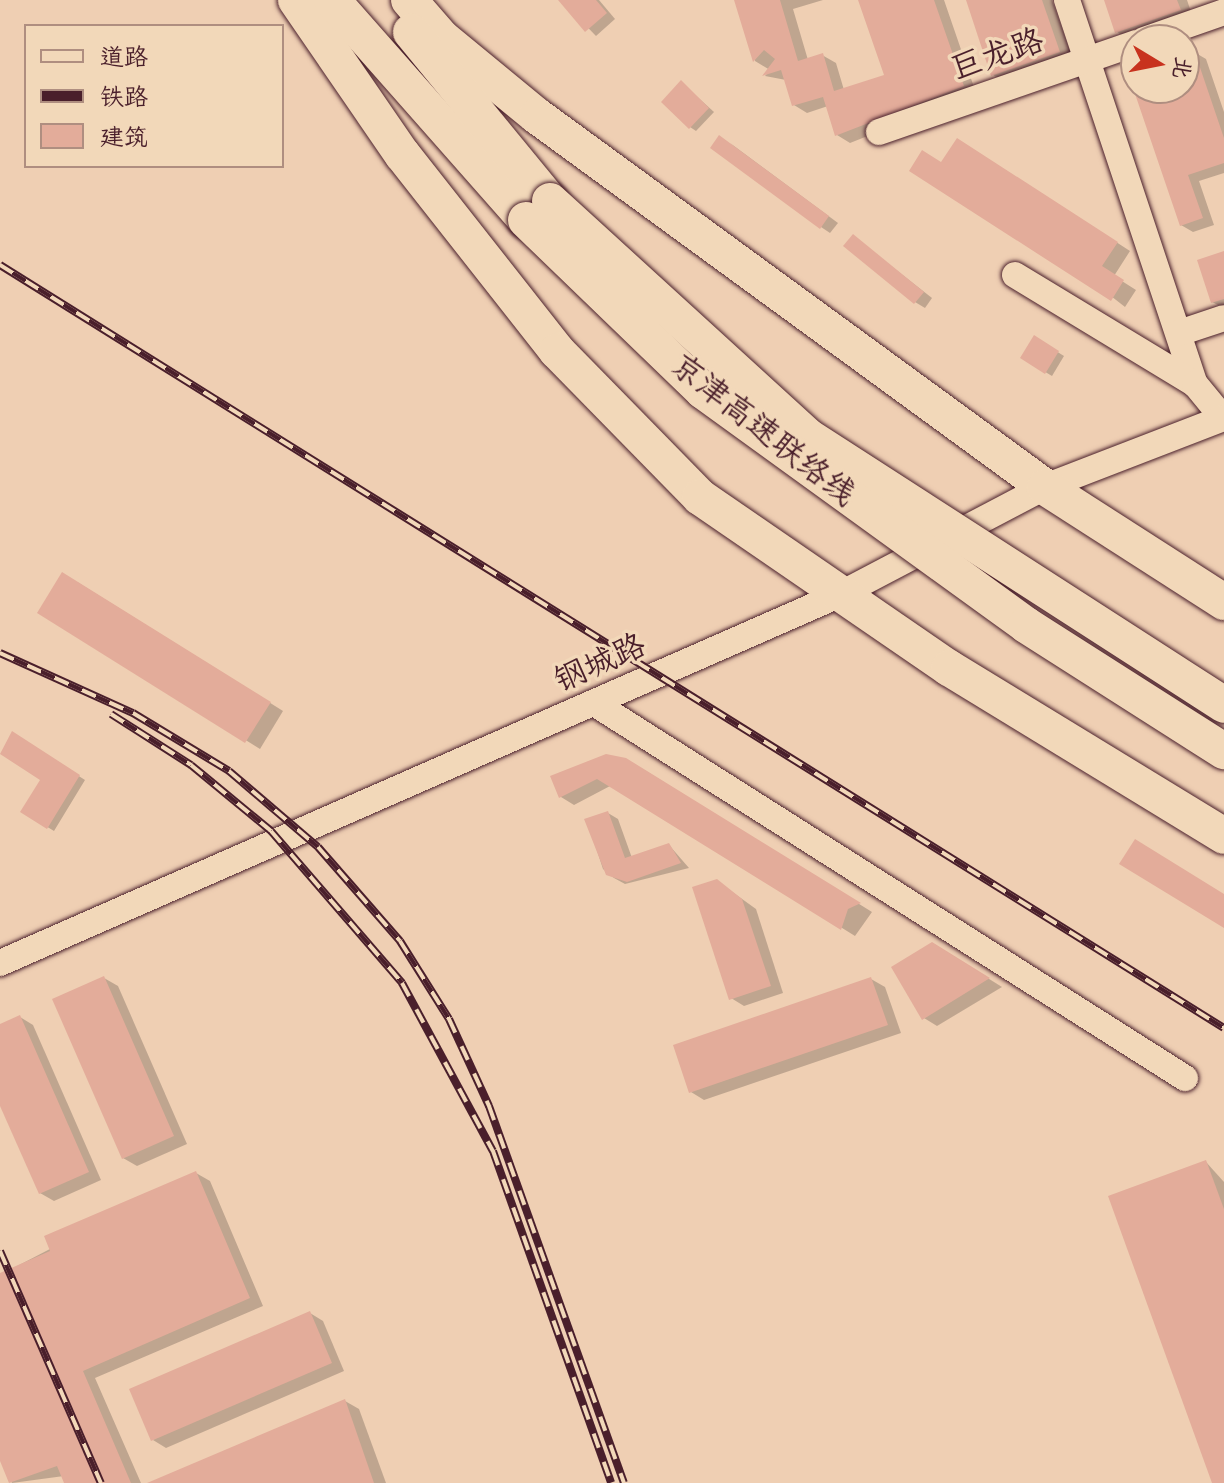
<!DOCTYPE html>
<meta charset="utf-8">
<style>
body{margin:0}
#map{position:relative;width:1224px;height:1483px;overflow:hidden;background:#efcfb3;font-family:Caveat,"LXGW WenKai TC",sans-serif}
div>[style]{position:absolute}
.shadow>*{inset:0;background:#0003}
.building>*{inset:0;background:#e3ac9a}
.roads{filter:drop-shadow(0 0 2px #4a1f2b) drop-shadow(0 0 2px #4a1f2b)}
.minor>*{height:26px;margin:-13px;padding:0 13px;transform-origin:13px;border-radius:13px;background:#f2d8b9}
.highway>*{height:36px;margin:-18px;padding:0 18px;transform-origin:18px;border-radius:18px;background:#f2d8b9}
.rail>*{height:8px;margin-top:-4px;transform-origin:0;background:repeating-linear-gradient(90deg,#f2d8b9 0 15px,#4a1f2b 0 30px);box-sizing:border-box;border-block:2px solid #4a1f2b}
.bridges{filter:drop-shadow(0 0 2px #4a1f2b) drop-shadow(0 0 2px #4a1f2b)}
.highway-bridge>*{height:36px;margin:-18px;padding:0 18px;transform-origin:18px;border-radius:18px;background:#f2d8b9}
span{translate:-50% -50%;white-space:nowrap;text-align:center;line-height:1.15;-webkit-text-stroke:7px #f2d8b9;paint-order:stroke}
.street-label{font-size:32px;color:#4a1f2b}
.legend{position:absolute;left:24px;top:24px;width:260px;height:144px;box-sizing:border-box;background:#f2d8b9;border:2px solid #af8e80;margin:0;padding:10px 14px;list-style:none;font-size:24px;color:#4a1f2b}
.legend li{display:flex;align-items:center;gap:16px;height:40px}
.legend b{width:40px;border:2px solid #af8e80}
.north{position:absolute;left:1120px;top:24px;width:80px;height:80px;box-sizing:border-box;background:#f2d8b9;border:2px solid #af8e80;border-radius:50%;rotate:100deg;font-size:22px;font-weight:700;line-height:32px;text-align:center;color:#4a1f2b}
.north::after{content:'';display:block;margin:auto;width:28px;height:36px;background:#c8321e;clip-path:polygon(50% 0,100% 100%,50% 72%,0 100%)}
</style>
<div id="map">
<div class="shadow">
<i style="clip-path:polygon(561px 0,599px 0,615px 19px,596px 36px)"></i>
<i style="clip-path:polygon(736px 0,823px 0,793px 9px,808px 60px,822px 55px,836px 63px,844px 90px,887px 77px,860px 0,944px 0,976px 93px,850px 143px,837px 135px,828px 106px,807px 113px,794px 105px,786px 80px,765px 76px,770px 70px,755px 61px)"></i>
<i style="clip-path:polygon(968px 0,1052px 0,1073px 60px,1007px 83px,993px 75px)"></i>
<i style="clip-path:polygon(1106px 0,1187px 0,1193px 18px,1130px 40px,1117px 32px)"></i>
<i style="clip-path:polygon(1194px 52px,1206px 59px,1224px 112px,1224px 173px,1199px 181px,1214px 225px,1193px 232px,1181px 225px,1131px 73px,1136px 72px,1136px 88px,1184px 88px,1184px 55px)"></i>
<i style="clip-path:polygon(682px 83px,714px 112px,696px 131px,690px 127px)"></i>
<i style="clip-path:polygon(730px 143px,838px 223px,830px 233px,821px 227px)"></i>
<i style="clip-path:polygon(971px 148px,1130px 251px,1114px 276px,1136px 290px,1125px 307px,942px 164px)"></i>
<i style="clip-path:polygon(854px 237px,932px 298px,925px 308px,915px 302px)"></i>
<i style="clip-path:polygon(1224px 253px,1224px 308px,1212px 302px)"></i>
<i style="clip-path:polygon(1035px 338px,1064px 356px,1052px 376px,1022px 358px)"></i>
<i style="clip-path:polygon(77px 582px,283px 711px,260px 749px,40px 612px)"></i>
<i style="clip-path:polygon(13px 734px,85px 780px,54px 831px,23px 812px,43px 779px)"></i>
<i style="clip-path:polygon(641px 768px,872px 912px,855px 936px,612px 785px,574px 805px,561px 797px,553px 777px)"></i>
<i style="clip-path:polygon(608px 813px,618px 819px,632px 858px,669px 845px,689px 868px,625px 884px,614px 878px,603px 869px,587px 820px)"></i>
<i style="clip-path:polygon(717px 881px,756px 909px,783px 993px,744px 1006px,731px 998px)"></i>
<i style="clip-path:polygon(946px 952px,1002px 987px,937px 1026px,924px 1018px)"></i>
<i style="clip-path:polygon(104px 978px,118px 986px,187px 1144px,137px 1166px,123px 1158px)"></i>
<i style="clip-path:polygon(871px 979px,885px 987px,901px 1033px,704px 1100px,691px 1092px)"></i>
<i style="clip-path:polygon(20px 1017px,33px 1025px,101px 1180px,54px 1201px,40px 1193px,0 1101px,0 1026px)"></i>
<i style="clip-path:polygon(1206px 1162px,1224px 1182px,1224px 1483px,1215px 1483px)"></i>
<i style="clip-path:polygon(196px 1173px,210px 1181px,263px 1306px,95px 1378px,141px 1483px,66px 1483px,64px 1476px,12px 1483px,0 1456px,0 1275px)"></i>
<i style="clip-path:polygon(310px 1313px,323px 1321px,344px 1371px,166px 1448px,153px 1440px)"></i>
<i style="clip-path:polygon(345px 1401px,359px 1409px,386px 1483px,169px 1483px)"></i>
</div>
<div class="building">
<i style="clip-path:polygon(558px 0,596px 0,607px 13px,585px 32px)"></i>
<i style="clip-path:polygon(734px 0,780px 0,798px 61px,823px 53px,834px 91px,884px 75px,858px 0,934px 0,964px 86px,835px 136px,823px 97px,792px 106px,781px 70px,762px 76px,775px 59px,764px 50px,753px 62px)"></i>
<i style="clip-path:polygon(966px 0,1042px 0,1060px 52px,991px 76px)"></i>
<i style="clip-path:polygon(1104px 0,1177px 0,1181px 10px,1115px 33px)"></i>
<i style="clip-path:polygon(1191px 41px,1224px 138px,1224px 163px,1188px 175px,1203px 218px,1180px 226px,1133px 88px,1184px 88px,1184px 43px)"></i>
<i style="clip-path:polygon(681px 80px,709px 108px,689px 129px,661px 102px)"></i>
<i style="clip-path:polygon(719px 135px,829px 216px,820px 229px,710px 148px)"></i>
<i style="clip-path:polygon(957px 138px,1118px 242px,1102px 266px,1124px 280px,1111px 301px,909px 171px,922px 150px,941px 162px)"></i>
<i style="clip-path:polygon(853px 234px,924px 292px,914px 304px,843px 246px)"></i>
<i style="clip-path:polygon(1224px 251px,1224px 299px,1211px 303px,1197px 260px)"></i>
<i style="clip-path:polygon(1034px 335px,1059px 351px,1045px 374px,1020px 358px)"></i>
<i style="clip-path:polygon(62px 572px,271px 702px,245px 743px,37px 613px)"></i>
<i style="clip-path:polygon(12px 731px,80px 775px,47px 829px,20px 812px,40px 780px,0 754px)"></i>
<i style="clip-path:polygon(606px 754px,626px 758px,861px 903px,848px 909px,841px 930px,597px 779px,559px 798px,550px 776px)"></i>
<i style="clip-path:polygon(608px 811px,625px 858px,669px 843px,681px 863px,627px 882px,606px 875px,584px 819px)"></i>
<i style="clip-path:polygon(1135px 839px,1224px 894px,1224px 928px,1119px 864px)"></i>
<i style="clip-path:polygon(717px 879px,742px 899px,771px 986px,729px 1000px,692px 887px)"></i>
<i style="clip-path:polygon(932px 942px,990px 978px,922px 1020px,891px 967px)"></i>
<i style="clip-path:polygon(104px 976px,174px 1136px,122px 1159px,52px 999px)"></i>
<i style="clip-path:polygon(871px 977px,888px 1025px,689px 1093px,673px 1045px)"></i>
<i style="clip-path:polygon(20px 1015px,89px 1172px,39px 1194px,0 1106px,0 1024px)"></i>
<i style="clip-path:polygon(1206px 1160px,1224px 1209px,1224px 1483px,1212px 1483px,1108px 1196px)"></i>
<i style="clip-path:polygon(196px 1171px,250px 1298px,83px 1371px,131px 1483px,64px 1483px,57px 1466px,9px 1483px,0 1461px,0 1273px,50px 1251px,44px 1236px)"></i>
<i style="clip-path:polygon(310px 1311px,332px 1363px,151px 1441px,129px 1389px)"></i>
<i style="clip-path:polygon(345px 1399px,374px 1483px,147px 1483px)"></i>
</div>
<div class="roads">
<div class="minor">
<i style="left:1067px;top:0;width:405px;rotate:71.6deg"></i>
<i style="left:1144px;top:40px;width:85px;rotate:-19.3deg"></i>
<i style="left:879px;top:132px;width:272px;rotate:-19.1deg"></i>
<i style="left:1015px;top:275px;width:210px;rotate:31.2deg"></i>
<i style="left:1195px;top:384px;width:44px;rotate:50.5deg"></i>
<i style="left:1179px;top:333px;width:47px;rotate:-18.4deg"></i>
<i style="left:594px;top:703px;width:700px;rotate:32.4deg"></i>
<i style="left:0;top:963px;width:918px;rotate:-23.69deg"></i>
<i style="left:841px;top:594px;width:230px;rotate:-27.7deg"></i>
<i style="left:1045px;top:487px;width:192px;rotate:-21.1deg"></i>
</div>
<div class="highway">
<i style="left:296px;top:0;width:187px;rotate:55.5deg"></i>
<i style="left:402px;top:154px;width:251px;rotate:51.8deg"></i>
<i style="left:557px;top:351px;width:204px;rotate:45.6deg"></i>
<i style="left:700px;top:497px;width:302px;rotate:34.5deg"></i>
<i style="left:949px;top:668px;width:322px;rotate:31.4deg"></i>
<i style="left:332px;top:0;width:293px;rotate:48.6deg"></i>
<i style="left:409px;top:0;width:50px;rotate:49deg"></i>
<i style="left:442px;top:38px;width:123px;rotate:39.4deg"></i>
<i style="left:537px;top:116px;width:629px;rotate:36.14deg"></i>
<i style="left:1045px;top:487px;width:213px;rotate:32.7deg"></i>
<i style="left:411px;top:32px;width:219px;rotate:50.6deg"></i>
</div>
</div>
<div class="rail">
<i style="left:0;top:265px;width:1442px;rotate:31.94deg"></i>
<i style="left:0;top:653px;width:146px;rotate:24.3deg"></i>
<i style="left:133px;top:713px;width:112px;rotate:31.1deg"></i>
<i style="left:229px;top:771px;width:117px;rotate:40.5deg"></i>
<i style="left:318px;top:847px;width:125px;rotate:48.9deg"></i>
<i style="left:400px;top:941px;width:92px;rotate:57.9deg"></i>
<i style="left:449px;top:1019px;width:96px;rotate:65.3deg"></i>
<i style="left:489px;top:1106px;width:400px;rotate:70.3deg"></i>
<i style="left:111px;top:714px;width:95px;rotate:32.5deg"></i>
<i style="left:191px;top:765px;width:104px;rotate:39.5deg"></i>
<i style="left:271px;top:831px;width:201px;rotate:49.2deg"></i>
<i style="left:402px;top:983px;width:191px;rotate:61.6deg"></i>
<i style="left:493px;top:1151px;width:352px;rotate:70.4deg"></i>
<i style="left:0;top:1251px;width:253px;rotate:66.5deg"></i>
</div>
<div class="bridges">
<div class="highway-bridge">
<i style="left:550px;top:201px;width:348px;rotate:42.4deg"></i>
<i style="left:807px;top:436px;width:496px;rotate:32.8deg"></i>
<i style="left:526px;top:220px;width:246px;rotate:44deg"></i>
<i style="left:703px;top:391px;width:399px;rotate:35.9deg"></i>
<i style="left:1026px;top:625px;width:235px;rotate:32.5deg"></i>
</div>
</div>
<div class="street-label">
<span style="left:997px;top:55px;rotate:-19deg">巨龙路</span>
<span style="left:763px;top:430px;rotate:38deg">京津高速联络线</span>
<span style="left:600px;top:663px;rotate:-24deg">钢城路</span>
</div>
<ul class="legend">
<li><b style="height:10px;background:#f2d8b9"></b>道路</li>
<li><b style="height:10px;background:#4a1f2b"></b>铁路</li>
<li><b style="height:22px;background:#e3ac9a"></b>建筑</li>
</ul>
<div class="north">北</div>
</div>
